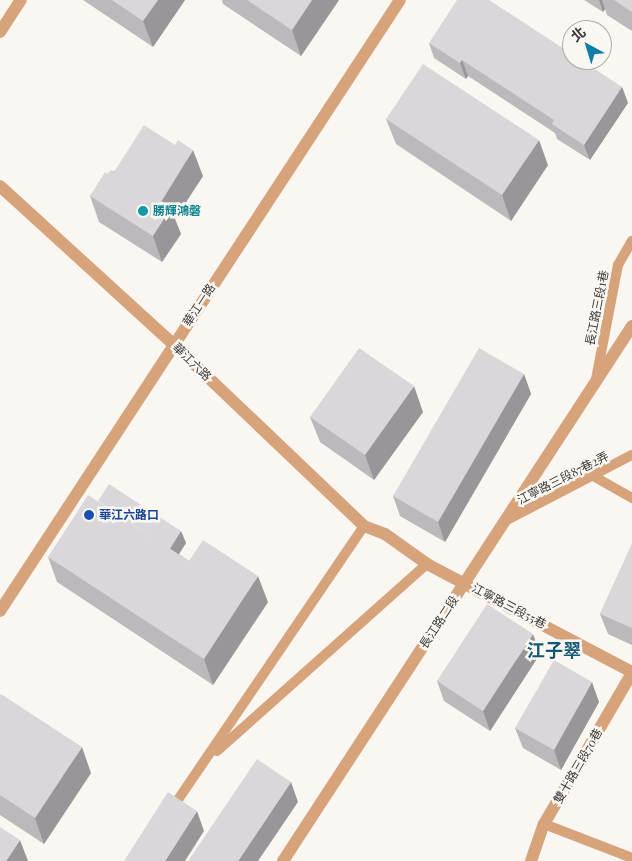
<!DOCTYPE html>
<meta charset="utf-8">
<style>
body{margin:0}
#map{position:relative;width:632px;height:861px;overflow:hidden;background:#faf7f3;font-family:"Playfair Display","Noto Sans TC",serif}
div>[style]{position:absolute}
.lane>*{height:10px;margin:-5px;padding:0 5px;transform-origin:5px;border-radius:5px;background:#d6a37b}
.street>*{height:12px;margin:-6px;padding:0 6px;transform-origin:6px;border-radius:6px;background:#d6a37b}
.wall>*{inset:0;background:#bbb9bc}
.shaded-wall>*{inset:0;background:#999699}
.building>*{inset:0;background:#dad7db}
.dots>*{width:14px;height:14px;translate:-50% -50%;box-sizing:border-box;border:2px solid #faf7f3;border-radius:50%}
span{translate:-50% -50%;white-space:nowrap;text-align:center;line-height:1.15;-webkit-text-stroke:5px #faf7f3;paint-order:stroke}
.culture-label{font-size:12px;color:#0d838f;font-weight:700}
.left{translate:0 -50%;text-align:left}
.street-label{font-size:12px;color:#3b3a38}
.transit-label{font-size:12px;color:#164399;font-weight:700}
.district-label{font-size:18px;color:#155976;font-weight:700}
.north{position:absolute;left:562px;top:20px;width:50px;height:50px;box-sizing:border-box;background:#faf7f3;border:1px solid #aeaba8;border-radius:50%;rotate:321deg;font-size:14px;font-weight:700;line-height:20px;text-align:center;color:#3b3a38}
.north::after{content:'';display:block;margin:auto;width:18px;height:22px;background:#117ca6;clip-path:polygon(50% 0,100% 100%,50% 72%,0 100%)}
</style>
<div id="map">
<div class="lane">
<i style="left:596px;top:379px;width:116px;rotate:-79.1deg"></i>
<i style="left:618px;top:265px;width:28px;rotate:-60deg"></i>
<i style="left:595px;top:477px;width:43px;rotate:29.6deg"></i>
<i style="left:505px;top:521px;width:143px;rotate:-27.5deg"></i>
<i style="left:217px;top:751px;width:281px;rotate:-41.7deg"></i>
<i style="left:171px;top:810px;width:343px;rotate:-55.8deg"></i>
<i style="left:544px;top:824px;width:94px;rotate:21.1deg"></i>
</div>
<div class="street">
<i style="left:0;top:32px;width:38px;rotate:-57deg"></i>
<i style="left:0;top:186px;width:234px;rotate:42.4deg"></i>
<i style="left:173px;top:344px;width:264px;rotate:43.6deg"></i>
<i style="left:364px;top:526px;width:22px;rotate:21deg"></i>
<i style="left:385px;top:534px;width:52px;rotate:35.5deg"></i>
<i style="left:427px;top:564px;width:232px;rotate:27.8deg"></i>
<i style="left:0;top:611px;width:730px;rotate:-56.79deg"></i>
<i style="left:283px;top:861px;width:639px;rotate:-56.88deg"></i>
<i style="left:531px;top:861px;width:39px;rotate:-71deg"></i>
<i style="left:544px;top:824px;width:175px;rotate:-59.8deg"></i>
</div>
<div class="wall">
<i style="clip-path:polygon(83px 0,185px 0,153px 47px)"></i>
<i style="clip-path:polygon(222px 0,339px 0,301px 56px,223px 4px)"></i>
<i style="clip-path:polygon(584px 0,632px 0,632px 31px,607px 15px,605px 9px,603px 12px)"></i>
<i style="clip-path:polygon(429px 43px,622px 87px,628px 103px,590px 160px,557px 139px,555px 133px,468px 76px,466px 79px,434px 58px)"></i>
<i style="clip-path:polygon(386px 119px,548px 165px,511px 221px,396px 144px)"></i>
<i style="clip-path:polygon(175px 145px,203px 176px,175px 219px,181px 234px,162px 262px,99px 222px,90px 196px,107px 174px)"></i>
<i style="clip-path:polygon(524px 374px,531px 394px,445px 542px,400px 516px,393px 496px)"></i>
<i style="clip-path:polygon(423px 412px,374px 480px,320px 442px,310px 417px)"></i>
<i style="clip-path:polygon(181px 531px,186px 543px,179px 554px,189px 561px,268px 602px,213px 685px,57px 582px,48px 557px)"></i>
<i style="clip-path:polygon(632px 544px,632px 645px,608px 634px,600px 614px)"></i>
<i style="clip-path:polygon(540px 654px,490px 731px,444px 701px,437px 681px)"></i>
<i style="clip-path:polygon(0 695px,91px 773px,44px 844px,0 815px)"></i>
<i style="clip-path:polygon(599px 702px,561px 770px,523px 748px,515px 728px)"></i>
</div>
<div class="shaded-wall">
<i style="clip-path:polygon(158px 0,185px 0,153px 47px,143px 21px)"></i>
<i style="clip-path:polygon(312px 0,339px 0,301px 56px,292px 30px)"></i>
<i style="clip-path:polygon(599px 0,602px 0,605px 9px,603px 12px)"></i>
<i style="clip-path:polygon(462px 60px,468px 76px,466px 79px,460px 63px)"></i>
<i style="clip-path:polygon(622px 87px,628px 103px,590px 160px,584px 145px)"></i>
<i style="clip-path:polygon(539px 140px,548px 165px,511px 221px,502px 195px)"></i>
<i style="clip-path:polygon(193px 150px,203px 176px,175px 219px,181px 234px,162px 262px,153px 236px,161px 202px)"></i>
<i style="clip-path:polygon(524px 374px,531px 394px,445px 542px,438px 522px)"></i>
<i style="clip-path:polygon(414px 386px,423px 412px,374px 480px,365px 455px)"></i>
<i style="clip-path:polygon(181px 531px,186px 543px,170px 568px,165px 555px)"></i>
<i style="clip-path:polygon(258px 576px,268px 602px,213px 685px,204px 659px)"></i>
<i style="clip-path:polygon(533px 634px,540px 654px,490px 731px,483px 711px)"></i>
<i style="clip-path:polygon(592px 682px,599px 702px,561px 770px,554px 750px)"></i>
<i style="clip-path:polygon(82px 747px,91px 773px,44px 844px,35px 818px)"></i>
<i style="clip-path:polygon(291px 782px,298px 802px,258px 861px,238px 861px)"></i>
<i style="clip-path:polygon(197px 811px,204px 831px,185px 861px,165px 861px)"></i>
<i style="clip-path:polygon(20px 840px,28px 861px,6px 861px)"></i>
</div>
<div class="building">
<i style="clip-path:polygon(112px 0,158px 0,143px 21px)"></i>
<i style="clip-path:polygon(247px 0,312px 0,292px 30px)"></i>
<i style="clip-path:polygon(457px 0,489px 0,572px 54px,572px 60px,581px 60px,622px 87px,584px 145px,552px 124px,554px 120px,462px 60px,460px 63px,429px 43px)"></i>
<i style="clip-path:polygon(614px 0,632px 0,632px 12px)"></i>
<i style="clip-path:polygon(423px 64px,539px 140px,502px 195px,386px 119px)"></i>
<i style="clip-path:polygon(144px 125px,175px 145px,178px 140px,193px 150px,161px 202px,171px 208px,153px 236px,90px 196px,105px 172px,107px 174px,111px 170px,114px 172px)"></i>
<i style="clip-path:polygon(359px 348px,414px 386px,365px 455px,310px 417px)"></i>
<i style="clip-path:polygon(479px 348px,524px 374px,438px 522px,393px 496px)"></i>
<i style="clip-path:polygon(109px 484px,181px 531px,170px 549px,98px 501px)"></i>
<i style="clip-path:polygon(88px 495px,189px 561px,203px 540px,258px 576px,204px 659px,48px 557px)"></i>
<i style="clip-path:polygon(632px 544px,632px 628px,600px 614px)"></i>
<i style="clip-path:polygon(487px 604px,533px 634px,483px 711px,437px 681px)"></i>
<i style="clip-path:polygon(554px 660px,592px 682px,554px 750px,515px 728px)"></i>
<i style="clip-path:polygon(1px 694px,82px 747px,35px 818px,0 795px,0 695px)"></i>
<i style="clip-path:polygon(257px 759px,291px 782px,238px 861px,188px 861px)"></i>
<i style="clip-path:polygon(168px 792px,197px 811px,165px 861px,124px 861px)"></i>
<i style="clip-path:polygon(0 827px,20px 840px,6px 861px,0 861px)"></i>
</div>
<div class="dots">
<i style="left:143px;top:211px;background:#0f9aa8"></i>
<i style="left:89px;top:515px;background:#1a4fb4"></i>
</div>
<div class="culture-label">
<span class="left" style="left:153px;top:211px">勝輝鴻磐</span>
</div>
<div class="street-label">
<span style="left:199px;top:305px;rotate:-57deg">華江一路</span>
<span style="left:597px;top:308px;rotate:-79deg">長江路三段1巷</span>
<span style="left:192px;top:362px;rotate:44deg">華江六路</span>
<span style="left:563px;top:478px;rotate:-27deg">江寧路三段87巷2弄</span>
<span style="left:509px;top:606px;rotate:28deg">江寧路三段55巷</span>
<span style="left:439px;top:622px;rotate:-57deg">長江路二段</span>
<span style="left:578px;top:766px;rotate:-60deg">雙十路三段70巷</span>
</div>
<div class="transit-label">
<span class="left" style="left:99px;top:515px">華江六路口</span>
</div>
<div class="district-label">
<span style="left:554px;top:650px">江子翠</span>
</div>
<div class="north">北</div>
</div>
